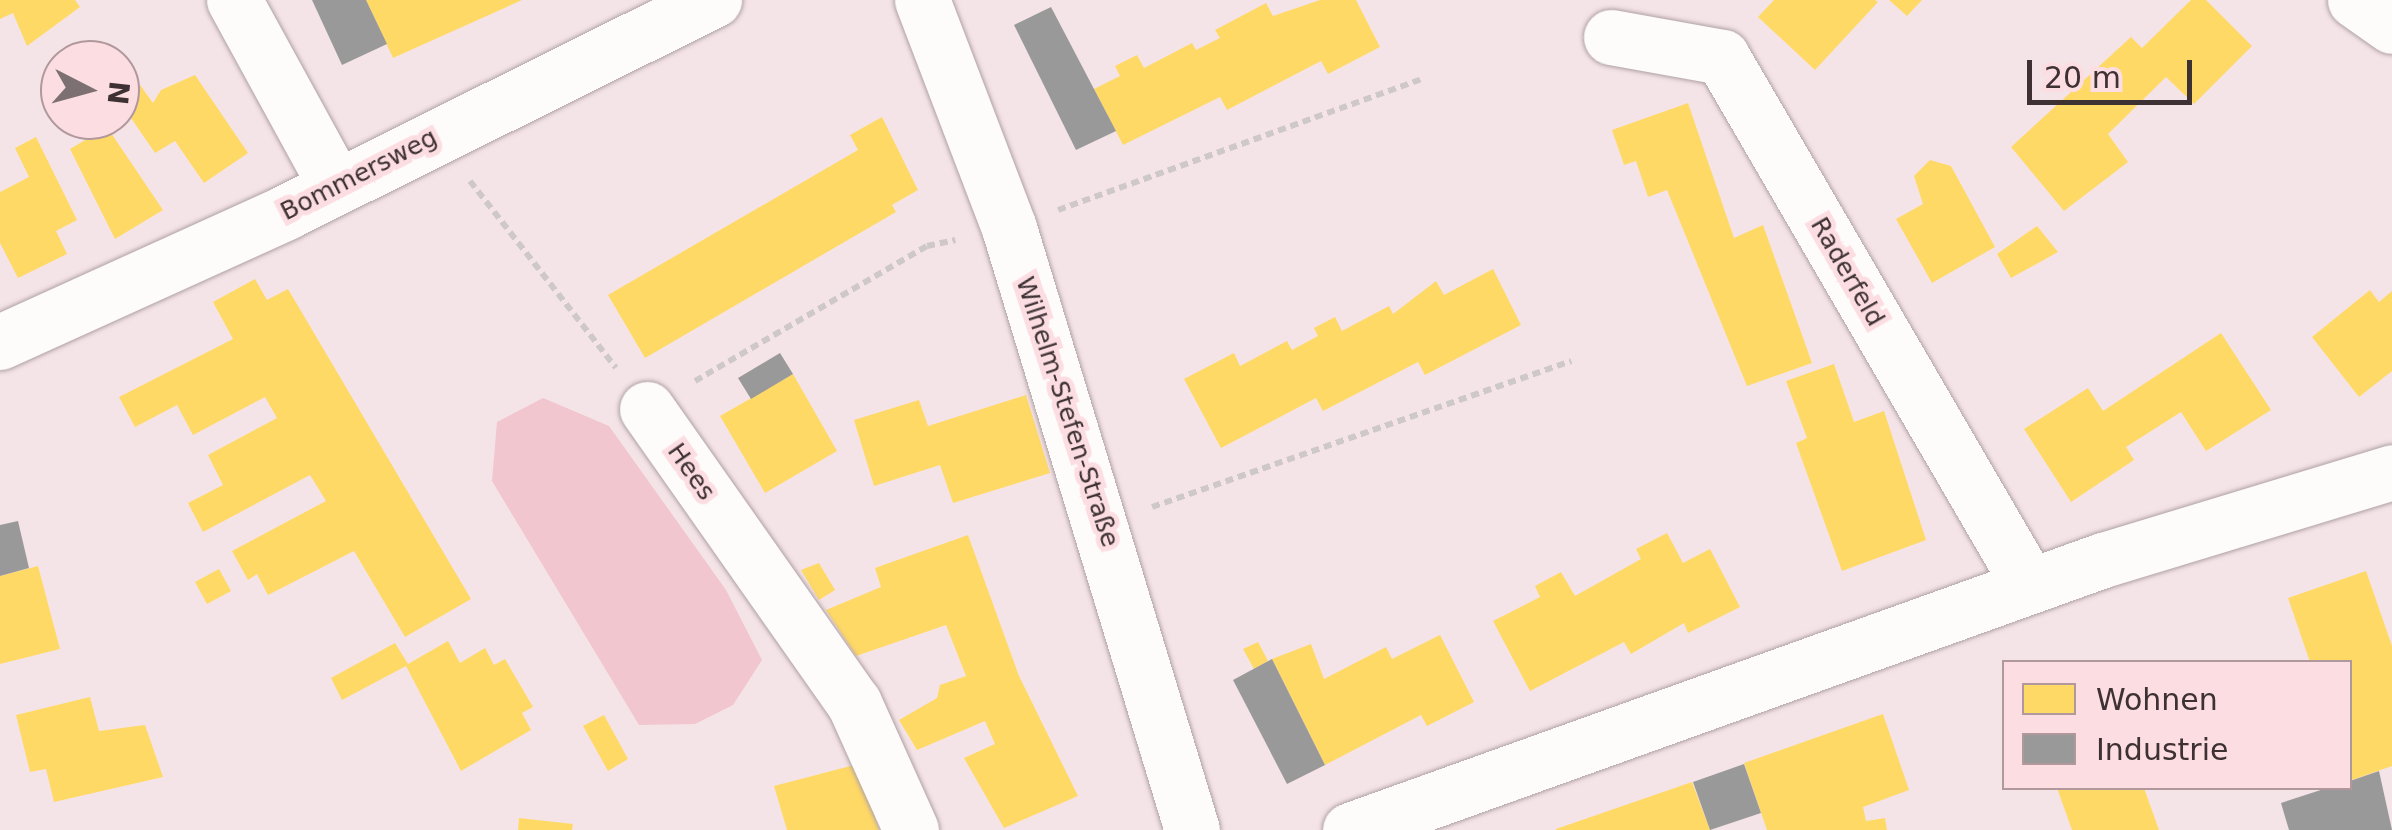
<!DOCTYPE html>
<meta charset="utf-8">
<style>
body{margin:0}
#map{position:relative;width:2392px;height:830px;overflow:hidden;background:#f5e4e7;font-family:"DejaVu Sans",sans-serif}
div>[style]{position:absolute}
.green>*{inset:0;background:#f1c6ce}
.homes>*{inset:0;background:#ffd966}
.industry>*{inset:0;background:#999}
.path>*{height:6px;margin-top:-3px;transform-origin:0;background:repeating-linear-gradient(90deg,#cec8c9 0 8px,transparent 0 13px)}
.roads{filter:drop-shadow(0 0 2px #afa1a4) drop-shadow(0 0 2px #afa1a4)}
.street>*{height:55px;margin:-27.5px;padding:0 27.5px;transform-origin:27.5px;border-radius:27.5px;background:#fefbfb}
span{translate:-50% -50%;white-space:nowrap;text-align:center;line-height:1.15;-webkit-text-stroke:10px #fcdde2;paint-order:stroke}
.street-label{font-size:25px;color:#3d3133}
.legend{position:absolute;left:2002px;top:660px;width:350px;height:130px;box-sizing:border-box;background:#fcdde2;border:2px solid #b0989c;margin:0;padding:12px 18px;list-style:none;font-size:30px;color:#3d3133}
.legend li{display:flex;align-items:center;gap:20px;height:50px}
.legend b{width:50px;border:2px solid #b0989c}
.north{position:absolute;left:40px;top:40px;width:100px;height:100px;box-sizing:border-box;background:#fcdde2;border:2px solid #b0989c;border-radius:50%;rotate:96deg;font-size:28px;font-weight:700;line-height:40px;text-align:center;color:#3d3133}
.north::after{content:'';display:block;margin:auto;width:35px;height:45px;background:#7d7072;clip-path:polygon(50% 0,100% 100%,50% 72%,0 100%)}
.scale{position:absolute;left:2027px;top:60px;width:165px;height:45px;box-sizing:border-box;border:5px solid #3d3133;border-top:0;padding-left:12px;font-size:30px;line-height:35px;white-space:nowrap;color:#3d3133;-webkit-text-stroke:8px #fcdde2;paint-order:stroke}
</style>
<div id="map">
<div class="green">
<i style="clip-path:polygon(543px 398px,609px 426px,726px 590px,762px 660px,733px 705px,695px 724px,639px 725px,492px 481px,497px 422px)"></i>
</div>
<div class="homes">
<i style="clip-path:polygon(0 0,75px 0,80px 7px,27px 46px,13px 13px,0 19px)"></i>
<i style="clip-path:polygon(366px 0,522px 0,393px 58px)"></i>
<i style="clip-path:polygon(1320px 0,1356px 0,1380px 47px,1328px 74px,1321px 61px,1227px 110px,1220px 97px,1123px 145px,1094px 89px,1120px 76px,1115px 66px,1137px 55px,1144px 68px,1192px 43px,1196px 50px,1220px 38px,1215px 30px,1266px 3px,1273px 16px)"></i>
<i style="clip-path:polygon(1774px 0,1875px 0,1878px 2px,1815px 70px,1758px 17px)"></i>
<i style="clip-path:polygon(1889px 0,1922px 0,1907px 16px)"></i>
<i style="clip-path:polygon(2191px 0,2206px 0,2252px 46px,2194px 104px,2166px 77px,2108px 134px,2128px 162px,2064px 211px,2011px 147px,2131px 37px,2142px 48px)"></i>
<i style="clip-path:polygon(195px 75px,248px 153px,204px 183px,175px 141px,155px 153px,120px 102px,140px 85px,153px 103px,161px 90px)"></i>
<i style="clip-path:polygon(1688px 103px,1734px 238px,1763px 225px,1812px 363px,1747px 386px,1667px 190px,1648px 197px,1636px 161px,1624px 165px,1612px 130px)"></i>
<i style="clip-path:polygon(882px 117px,918px 190px,892px 205px,896px 212px,645px 358px,608px 295px,858px 150px,850px 135px)"></i>
<i style="clip-path:polygon(107px 127px,163px 210px,115px 239px,70px 149px)"></i>
<i style="clip-path:polygon(36px 137px,77px 220px,56px 231px,67px 254px,18px 278px,0 243px,0 192px,29px 177px,15px 148px)"></i>
<i style="clip-path:polygon(1930px 160px,1951px 166px,1995px 247px,1932px 283px,1896px 219px,1923px 204px,1914px 176px)"></i>
<i style="clip-path:polygon(2037px 226px,2058px 252px,2011px 278px,1997px 254px)"></i>
<i style="clip-path:polygon(1493px 269px,1521px 325px,1425px 375px,1418px 362px,1323px 411px,1316px 398px,1221px 448px,1184px 379px,1234px 353px,1240px 366px,1287px 341px,1292px 350px,1318px 336px,1314px 328px,1335px 317px,1342px 331px,1389px 306px,1393px 314px,1436px 281px,1444px 295px)"></i>
<i style="clip-path:polygon(255px 279px,267px 300px,288px 289px,471px 599px,405px 637px,354px 551px,268px 595px,257px 574px,248px 580px,232px 551px,326px 501px,310px 475px,203px 532px,188px 503px,223px 485px,208px 455px,277px 418px,265px 397px,193px 435px,177px 405px,135px 427px,119px 397px,233px 339px,213px 302px)"></i>
<i style="clip-path:polygon(2370px 290px,2379px 302px,2392px 291px,2392px 371px,2359px 397px,2312px 337px)"></i>
<i style="clip-path:polygon(2221px 333px,2271px 410px,2206px 451px,2181px 412px,2126px 447px,2134px 460px,2071px 502px,2024px 429px,2088px 388px,2103px 411px)"></i>
<i style="clip-path:polygon(1834px 364px,1854px 422px,1884px 411px,1926px 540px,1842px 571px,1796px 443px,1807px 438px,1786px 381px)"></i>
<i style="clip-path:polygon(793px 374px,837px 451px,765px 493px,720px 416px)"></i>
<i style="clip-path:polygon(1026px 395px,1050px 473px,953px 503px,940px 465px,874px 486px,854px 420px,919px 400px,928px 426px)"></i>
<i style="clip-path:polygon(1667px 533px,1683px 563px,1710px 549px,1740px 607px,1688px 633px,1684px 623px,1631px 654px,1624px 642px,1530px 691px,1493px 621px,1540px 597px,1535px 586px,1561px 572px,1575px 596px,1641px 559px,1636px 549px)"></i>
<i style="clip-path:polygon(968px 535px,1019px 676px,1078px 796px,1004px 828px,964px 758px,995px 744px,985px 721px,917px 750px,899px 720px,937px 698px,940px 685px,966px 676px,946px 625px,856px 656px,826px 610px,881px 587px,875px 568px)"></i>
<i style="clip-path:polygon(819px 563px,835px 590px,819px 600px,801px 570px)"></i>
<i style="clip-path:polygon(38px 566px,60px 649px,0 664px,0 576px)"></i>
<i style="clip-path:polygon(219px 569px,231px 591px,207px 604px,195px 582px)"></i>
<i style="clip-path:polygon(2366px 571px,2392px 646px,2392px 766px,2352px 780px,2350px 662px,2310px 662px,2288px 598px)"></i>
<i style="clip-path:polygon(1440px 635px,1474px 702px,1427px 726px,1421px 715px,1325px 765px,1272px 659px,1311px 644px,1324px 679px,1386px 647px,1392px 659px)"></i>
<i style="clip-path:polygon(448px 641px,460px 663px,485px 648px,494px 665px,505px 659px,533px 707px,522px 713px,531px 730px,461px 771px,406px 666px,342px 700px,331px 678px,395px 643px,408px 664px)"></i>
<i style="clip-path:polygon(1258px 642px,1268px 661px,1254px 669px,1243px 649px)"></i>
<i style="clip-path:polygon(90px 697px,99px 731px,145px 725px,163px 777px,54px 802px,46px 769px,30px 772px,16px 715px)"></i>
<i style="clip-path:polygon(1883px 714px,1909px 790px,1863px 807px,1866px 821px,1885px 818px,1887px 830px,1767px 830px,1744px 763px)"></i>
<i style="clip-path:polygon(604px 715px,628px 759px,608px 771px,583px 726px)"></i>
<i style="clip-path:polygon(858px 764px,879px 830px,787px 830px,774px 786px)"></i>
<i style="clip-path:polygon(1692px 782px,1710px 830px,1556px 830px,1556px 829px)"></i>
<i style="clip-path:polygon(2057px 788px,2144px 788px,2159px 830px,2072px 830px)"></i>
<i style="clip-path:polygon(519px 818px,573px 824px,572px 830px,518px 830px)"></i>
</div>
<div class="industry">
<i style="clip-path:polygon(312px 0,366px 0,387px 44px,342px 65px)"></i>
<i style="clip-path:polygon(1051px 7px,1116px 131px,1076px 150px,1014px 25px)"></i>
<i style="clip-path:polygon(780px 353px,793px 374px,751px 399px,738px 378px)"></i>
<i style="clip-path:polygon(18px 521px,29px 568px,0 576px,0 525px)"></i>
<i style="clip-path:polygon(1272px 659px,1325px 765px,1287px 784px,1233px 680px)"></i>
<i style="clip-path:polygon(1744px 764px,1761px 813px,1710px 830px,1693px 782px)"></i>
<i style="clip-path:polygon(2379px 771px,2392px 830px,2289px 830px,2281px 803px,2327px 788px,2350px 788px,2350px 781px)"></i>
</div>
<div class="path">
<i style="left:470px;top:181px;width:237px;rotate:52deg"></i>
<i style="left:1058px;top:210px;width:386px;rotate:-19.8deg"></i>
<i style="left:695px;top:381px;width:268px;rotate:-30.2deg"></i>
<i style="left:927px;top:246px;width:29px;rotate:-12deg"></i>
<i style="left:1152px;top:507px;width:444px;rotate:-19.2deg"></i>
</div>
<div class="roads">
<div class="street">
<i style="left:234px;top:0;width:212px;rotate:61.3deg"></i>
<i style="left:922px;top:0;width:244px;rotate:69.1deg"></i>
<i style="left:1009px;top:228px;width:629px;rotate:73.09deg"></i>
<i style="left:2355px;top:0;width:45px;rotate:35.1deg"></i>
<i style="left:1611px;top:37px;width:113px;rotate:10.2deg"></i>
<i style="left:1722px;top:57px;width:611px;rotate:59.82deg"></i>
<i style="left:0;top:342px;width:314px;rotate:-24.4deg"></i>
<i style="left:286px;top:212px;width:478px;rotate:-26.4deg"></i>
<i style="left:647px;top:409px;width:360px;rotate:54.9deg"></i>
<i style="left:854px;top:703px;width:139px;rotate:65.8deg"></i>
<i style="left:1350px;top:830px;width:800px;rotate:-19.73deg"></i>
<i style="left:2103px;top:560px;width:302px;rotate:-16.9deg"></i>
</div>
</div>
<div class="street-label">
<span style="left:359px;top:175px;rotate:-27deg">Bommersweg</span>
<span style="left:1847px;top:272px;rotate:60deg">Raderfeld</span>
<span style="left:1067px;top:412px;rotate:72deg">Wilhelm-Stefen-Straße</span>
<span style="left:691px;top:472px;rotate:55deg">Hees</span>
</div>
<ul class="legend">
<li><b style="height:28px;background:#ffd966"></b>Wohnen</li>
<li><b style="height:28px;background:#999"></b>Industrie</li>
</ul>
<div class="north">N</div>
<div class="scale">20 m</div>
</div>
